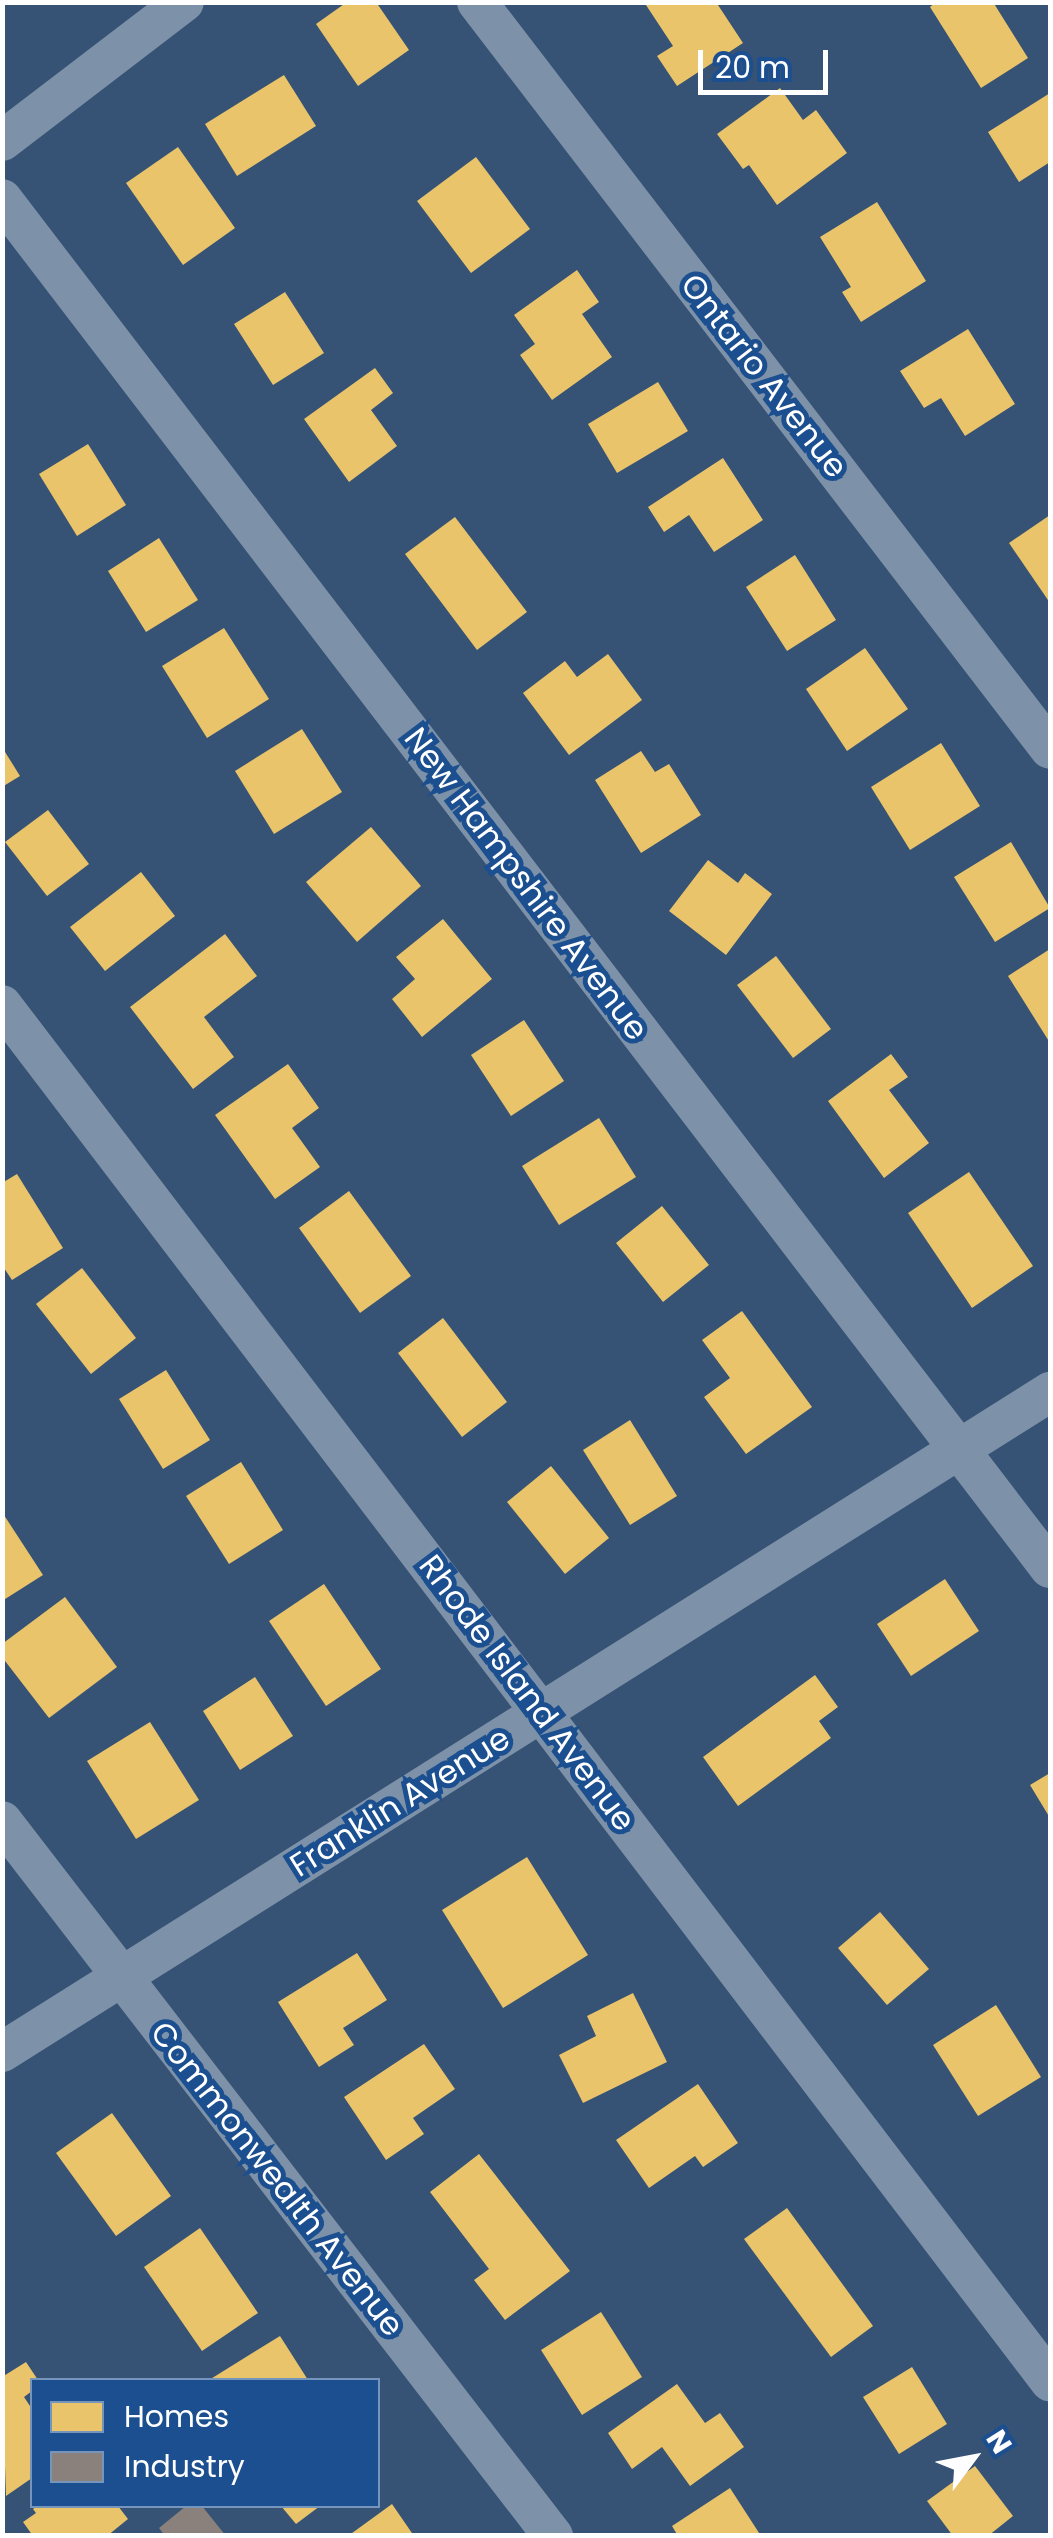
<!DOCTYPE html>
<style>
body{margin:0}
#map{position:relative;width:1053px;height:2538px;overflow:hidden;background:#365274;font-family:Poppins,sans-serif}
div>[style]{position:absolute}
.homes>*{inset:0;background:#e9c46a}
.industry>*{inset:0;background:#8a817c}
.minor>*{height:40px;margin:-20px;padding:0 20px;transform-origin:20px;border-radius:20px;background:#7d92a8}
span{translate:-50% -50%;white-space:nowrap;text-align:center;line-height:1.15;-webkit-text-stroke:10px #1b4f8f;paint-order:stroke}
.street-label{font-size:32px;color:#fff}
.frame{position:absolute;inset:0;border:5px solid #fff;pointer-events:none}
.legend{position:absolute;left:30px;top:2378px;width:350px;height:130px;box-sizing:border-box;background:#1b4f8f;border:2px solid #7695bc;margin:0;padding:12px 18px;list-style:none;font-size:30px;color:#fff}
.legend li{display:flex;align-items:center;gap:20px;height:50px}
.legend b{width:50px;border:2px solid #7695bc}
.north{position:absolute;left:923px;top:2408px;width:100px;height:100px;-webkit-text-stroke:8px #1b4f8f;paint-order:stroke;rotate:58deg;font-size:28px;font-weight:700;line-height:40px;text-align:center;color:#fff}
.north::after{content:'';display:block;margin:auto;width:35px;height:45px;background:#fff;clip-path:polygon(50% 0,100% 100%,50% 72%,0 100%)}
.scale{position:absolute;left:698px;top:50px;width:130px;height:45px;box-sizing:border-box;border:5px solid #fff;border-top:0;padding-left:12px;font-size:30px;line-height:35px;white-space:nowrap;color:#fff;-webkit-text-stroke:8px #1b4f8f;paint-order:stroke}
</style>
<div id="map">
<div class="homes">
<i style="clip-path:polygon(347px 2px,376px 2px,409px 50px,358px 86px,316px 24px)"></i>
<i style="clip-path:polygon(644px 2px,723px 2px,718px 5px,743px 43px,677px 86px,657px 56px,673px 46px)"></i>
<i style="clip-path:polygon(936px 2px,993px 2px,1028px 58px,981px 88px,930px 7px)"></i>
<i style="clip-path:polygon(284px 75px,316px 126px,237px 176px,205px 124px)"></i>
<i style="clip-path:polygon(780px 88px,803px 120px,816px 110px,847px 153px,777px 205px,749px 165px,743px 169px,717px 134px)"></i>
<i style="clip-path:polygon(1050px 93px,1050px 162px,1019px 182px,988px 132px)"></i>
<i style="clip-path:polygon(178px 147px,235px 228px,183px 265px,126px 183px)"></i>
<i style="clip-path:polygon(476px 157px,530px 229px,471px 273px,417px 201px)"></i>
<i style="clip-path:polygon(877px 202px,926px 281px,861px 322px,842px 292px,851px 287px,820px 237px)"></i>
<i style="clip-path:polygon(577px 270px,599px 302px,582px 314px,612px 357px,552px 400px,520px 355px,535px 344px,514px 315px)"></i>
<i style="clip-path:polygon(285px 292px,324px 353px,273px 385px,234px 324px)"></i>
<i style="clip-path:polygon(968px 329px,1015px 404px,965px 436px,941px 398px,924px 408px,900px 371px)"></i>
<i style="clip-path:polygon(375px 368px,393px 393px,371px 410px,397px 446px,349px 482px,304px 419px)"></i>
<i style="clip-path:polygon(658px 382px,688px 431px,617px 473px,588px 424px)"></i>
<i style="clip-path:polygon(88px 444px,126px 505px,77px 536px,39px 474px)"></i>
<i style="clip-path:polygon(723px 458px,763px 520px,714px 552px,689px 515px,664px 532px,648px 507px)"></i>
<i style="clip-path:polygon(1050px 515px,1050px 603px,1009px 543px)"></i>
<i style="clip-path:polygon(455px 517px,527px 612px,477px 650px,405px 554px)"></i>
<i style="clip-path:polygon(159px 538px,198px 600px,146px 632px,108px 571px)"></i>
<i style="clip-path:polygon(795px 555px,836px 620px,787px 651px,746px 587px)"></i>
<i style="clip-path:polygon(224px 628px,269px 699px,207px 738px,162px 666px)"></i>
<i style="clip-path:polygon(865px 648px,908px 709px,847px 751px,806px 689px)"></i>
<i style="clip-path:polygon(608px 654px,642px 700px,569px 755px,523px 693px,565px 661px,577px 677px)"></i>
<i style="clip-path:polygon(302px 729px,342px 792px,274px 834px,235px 771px)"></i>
<i style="clip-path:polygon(941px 743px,980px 806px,910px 850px,871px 787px)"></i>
<i style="clip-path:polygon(2px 747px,20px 776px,2px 787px)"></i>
<i style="clip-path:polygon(641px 751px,655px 772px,669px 764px,701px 815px,641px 853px,595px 780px)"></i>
<i style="clip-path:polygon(48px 810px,89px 864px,47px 896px,5px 842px)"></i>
<i style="clip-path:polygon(371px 827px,421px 886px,357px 942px,306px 882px)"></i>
<i style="clip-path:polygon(1011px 842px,1050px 908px,995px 942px,954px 877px)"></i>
<i style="clip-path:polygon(708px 860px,738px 883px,745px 873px,772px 894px,726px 955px,669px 911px)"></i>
<i style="clip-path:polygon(141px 872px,175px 916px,105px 971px,70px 927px)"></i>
<i style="clip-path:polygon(443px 919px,492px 979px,422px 1037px,392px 999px,415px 979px,396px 957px)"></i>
<i style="clip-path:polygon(225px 934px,257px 976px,204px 1017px,234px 1057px,193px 1089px,130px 1007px)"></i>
<i style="clip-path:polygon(1050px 949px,1050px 1043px,1008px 976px)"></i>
<i style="clip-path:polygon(776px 956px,831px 1029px,793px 1058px,737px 985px)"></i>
<i style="clip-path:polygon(524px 1020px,564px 1081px,511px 1116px,471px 1055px)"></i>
<i style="clip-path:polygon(891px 1054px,908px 1077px,889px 1090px,929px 1143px,884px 1178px,828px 1101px)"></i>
<i style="clip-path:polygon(288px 1064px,319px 1108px,292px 1128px,320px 1167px,275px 1199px,215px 1115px)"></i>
<i style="clip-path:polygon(599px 1118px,636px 1177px,559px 1225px,522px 1166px)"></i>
<i style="clip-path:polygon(969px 1172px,1033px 1266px,972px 1308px,908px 1213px)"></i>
<i style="clip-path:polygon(17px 1174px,63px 1248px,12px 1280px,2px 1265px,2px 1183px)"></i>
<i style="clip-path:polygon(349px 1191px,411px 1276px,360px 1313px,299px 1228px)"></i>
<i style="clip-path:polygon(662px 1206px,709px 1265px,663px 1302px,616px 1243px)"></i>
<i style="clip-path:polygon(82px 1268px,136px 1338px,91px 1374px,36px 1304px)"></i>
<i style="clip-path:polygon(742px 1311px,812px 1407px,746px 1454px,704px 1397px,730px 1378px,702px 1340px)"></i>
<i style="clip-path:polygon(443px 1318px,507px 1402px,462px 1437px,398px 1353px)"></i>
<i style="clip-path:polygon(166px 1370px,210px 1440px,163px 1469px,119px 1399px)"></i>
<i style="clip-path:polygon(630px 1420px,677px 1496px,630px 1525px,583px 1450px)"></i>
<i style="clip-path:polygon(241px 1462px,283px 1530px,229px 1564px,186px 1496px)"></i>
<i style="clip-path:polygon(551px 1466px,609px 1538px,565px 1574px,507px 1502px)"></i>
<i style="clip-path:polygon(2px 1512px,43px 1575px,2px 1601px)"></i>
<i style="clip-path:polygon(945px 1579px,979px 1631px,911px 1676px,877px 1624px)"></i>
<i style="clip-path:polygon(324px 1584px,381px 1669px,326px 1706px,269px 1621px)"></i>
<i style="clip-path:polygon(65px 1597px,117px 1667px,49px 1718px,2px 1657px,2px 1644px)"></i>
<i style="clip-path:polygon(815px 1675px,838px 1707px,819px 1721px,831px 1738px,738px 1806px,703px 1757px)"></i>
<i style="clip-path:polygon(255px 1677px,293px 1736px,240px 1770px,203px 1711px)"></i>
<i style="clip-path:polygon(150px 1722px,199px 1800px,136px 1839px,87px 1761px)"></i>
<i style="clip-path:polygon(1050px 1773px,1050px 1818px,1030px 1785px)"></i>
<i style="clip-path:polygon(527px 1857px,588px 1955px,503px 2008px,442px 1910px)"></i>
<i style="clip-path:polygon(880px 1912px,929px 1969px,887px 2005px,838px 1948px)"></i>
<i style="clip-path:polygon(357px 1953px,387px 2000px,343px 2028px,354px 2045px,319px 2067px,278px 2002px)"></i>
<i style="clip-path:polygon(633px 1993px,667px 2062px,583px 2103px,559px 2055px,596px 2036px,587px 2016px)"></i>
<i style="clip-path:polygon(996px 2005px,1041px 2077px,978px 2116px,933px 2045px)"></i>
<i style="clip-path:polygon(424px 2044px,455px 2089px,413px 2118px,424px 2134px,386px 2160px,344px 2097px)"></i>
<i style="clip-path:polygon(698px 2084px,738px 2143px,703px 2167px,695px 2156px,649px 2188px,616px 2140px)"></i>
<i style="clip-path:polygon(112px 2113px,171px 2196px,116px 2236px,56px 2153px)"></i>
<i style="clip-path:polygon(479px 2154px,570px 2271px,505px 2320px,474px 2280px,489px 2269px,430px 2192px)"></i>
<i style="clip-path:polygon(787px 2208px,873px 2326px,831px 2357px,744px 2239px)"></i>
<i style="clip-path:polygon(200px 2228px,258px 2313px,202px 2351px,144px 2267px)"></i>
<i style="clip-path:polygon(601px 2312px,642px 2377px,582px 2415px,541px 2350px)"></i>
<i style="clip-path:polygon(280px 2336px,308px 2380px,209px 2380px)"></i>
<i style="clip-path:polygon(26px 2362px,38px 2380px,32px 2380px,32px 2391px,24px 2397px,32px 2409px,32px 2478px,6px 2496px,2px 2377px)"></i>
<i style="clip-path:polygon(912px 2367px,947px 2424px,899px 2454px,863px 2397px)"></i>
<i style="clip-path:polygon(677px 2384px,705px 2423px,720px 2413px,744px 2447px,690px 2486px,662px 2447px,632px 2469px,608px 2433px)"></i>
<i style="clip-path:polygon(975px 2466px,1013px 2516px,988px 2536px,953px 2536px,927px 2501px)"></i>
<i style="clip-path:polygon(730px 2488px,761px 2536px,678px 2536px,672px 2526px)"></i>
<i style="clip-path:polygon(392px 2504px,414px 2536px,348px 2536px)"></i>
<i style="clip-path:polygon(37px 2506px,118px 2506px,128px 2519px,107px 2536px,33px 2536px,23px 2522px,36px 2513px,33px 2509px)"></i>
<i style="clip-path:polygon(281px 2506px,320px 2506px,296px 2524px)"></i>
</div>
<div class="industry">
<i style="clip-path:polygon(186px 2506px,202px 2506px,226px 2536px,165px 2536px,159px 2528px)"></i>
</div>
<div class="minor">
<i style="left:477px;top:2px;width:941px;rotate:52.51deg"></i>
<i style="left:2px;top:141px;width:229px;rotate:-37.4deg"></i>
<i style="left:2px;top:199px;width:1724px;rotate:52.57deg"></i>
<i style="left:2px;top:1005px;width:1730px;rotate:52.71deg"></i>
<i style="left:2px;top:1821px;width:903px;rotate:52.38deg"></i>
<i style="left:2px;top:2052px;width:1239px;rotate:-32.2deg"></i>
</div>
<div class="street-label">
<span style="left:764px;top:376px;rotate:52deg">Ontario Avenue</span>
<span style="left:526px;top:884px;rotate:53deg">New Hampshire Avenue</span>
<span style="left:527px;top:1693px;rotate:53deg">Rhode Island Avenue</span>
<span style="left:400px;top:1802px;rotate:-32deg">Franklin Avenue</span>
<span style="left:277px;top:2179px;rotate:52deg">Commonwealth Avenue</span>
</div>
<div class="frame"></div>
<ul class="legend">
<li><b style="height:28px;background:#e9c46a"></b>Homes</li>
<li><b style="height:28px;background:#8a817c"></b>Industry</li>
</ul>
<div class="north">N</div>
<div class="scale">20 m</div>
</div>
